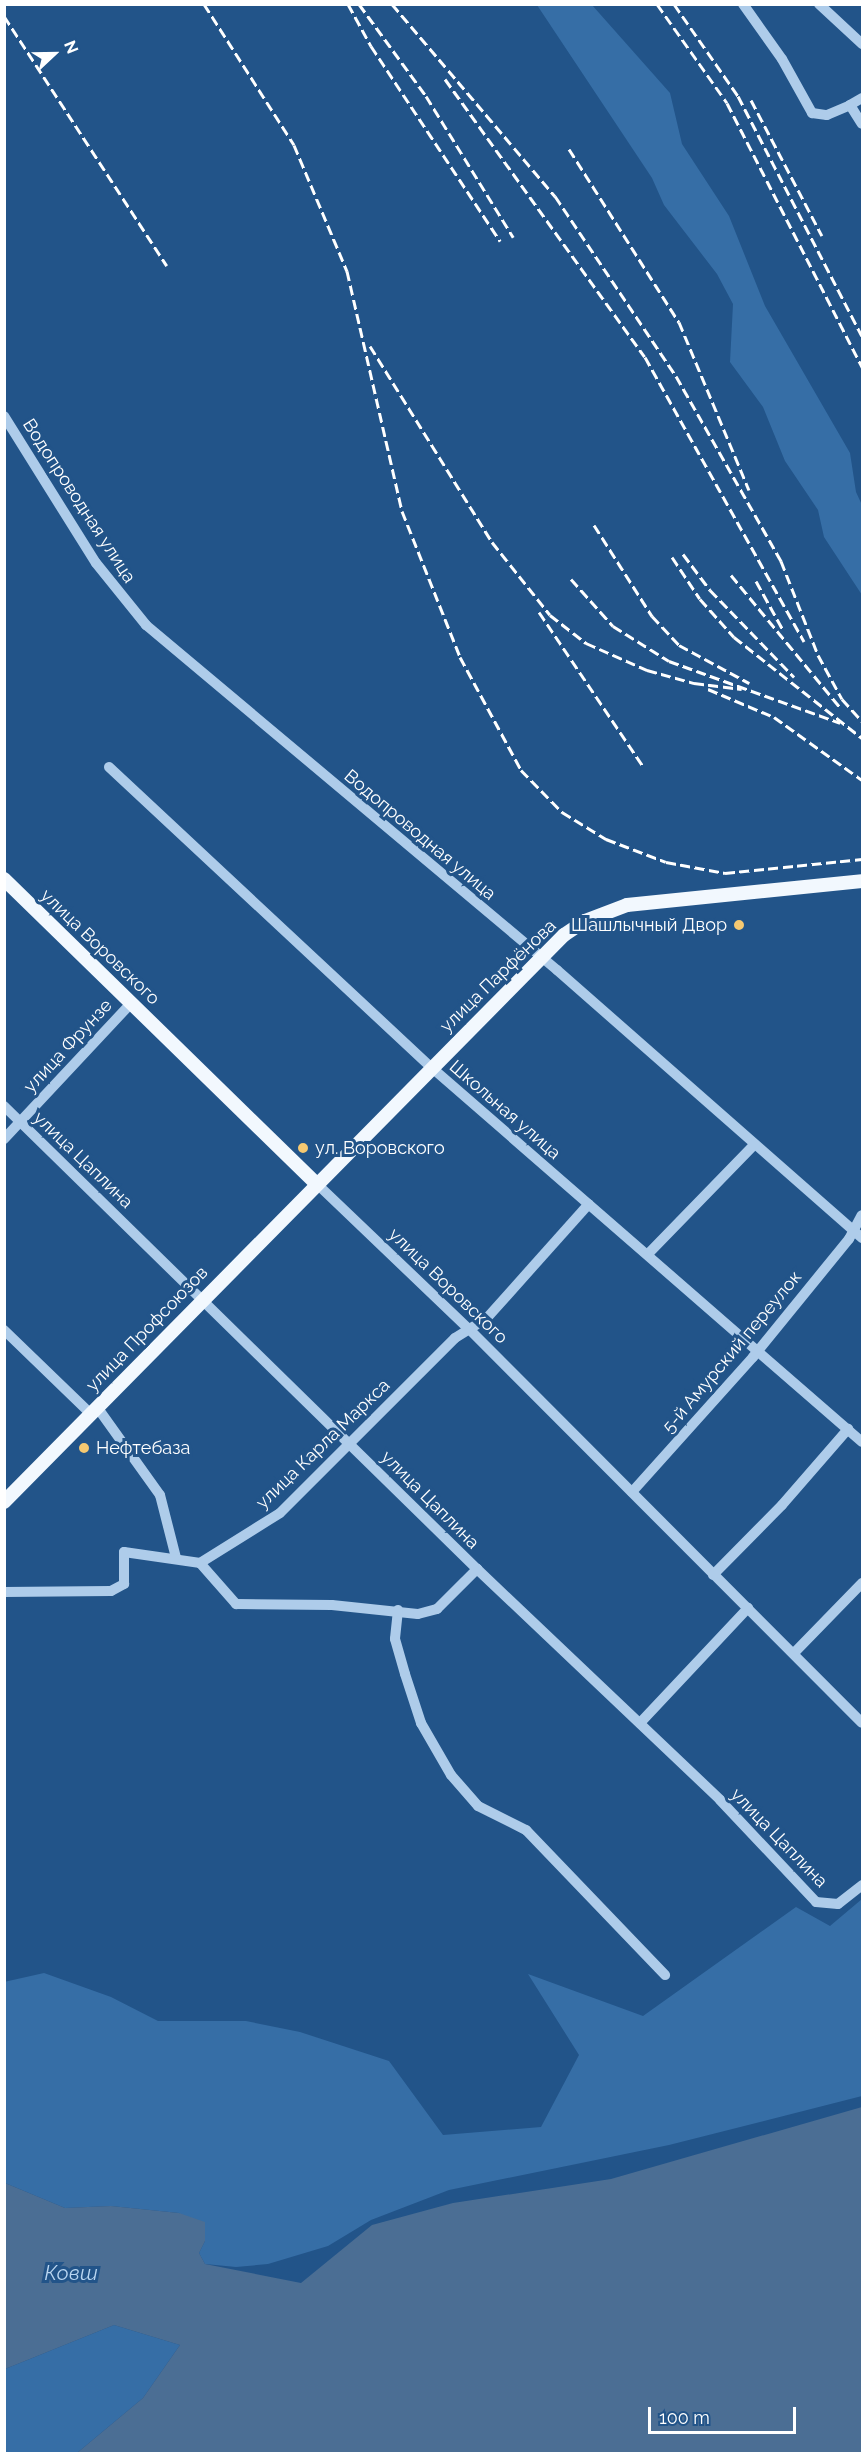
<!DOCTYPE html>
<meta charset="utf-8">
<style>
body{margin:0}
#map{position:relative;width:867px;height:2458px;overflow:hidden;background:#225489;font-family:Raleway,sans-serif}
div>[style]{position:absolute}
.green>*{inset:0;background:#366ea6}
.water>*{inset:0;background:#4b6e94}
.minor>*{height:10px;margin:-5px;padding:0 5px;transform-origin:5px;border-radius:5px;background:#aeccea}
.major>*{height:14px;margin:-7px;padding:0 7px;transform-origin:7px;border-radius:7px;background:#f2f8fe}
.rail>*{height:3px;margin-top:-1.5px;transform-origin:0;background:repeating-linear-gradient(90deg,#fff 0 10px,transparent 0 14.5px)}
.dots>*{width:16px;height:16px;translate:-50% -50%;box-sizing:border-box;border:3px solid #225489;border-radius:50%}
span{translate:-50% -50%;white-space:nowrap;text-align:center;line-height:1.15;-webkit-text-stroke:6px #225489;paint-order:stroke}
.street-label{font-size:18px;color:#fff}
.poi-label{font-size:18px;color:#fff}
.right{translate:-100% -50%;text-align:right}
.left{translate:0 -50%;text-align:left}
.water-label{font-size:20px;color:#bad6f1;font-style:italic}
.frame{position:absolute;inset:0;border:6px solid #fff;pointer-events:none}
.north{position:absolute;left:24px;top:24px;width:60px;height:60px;-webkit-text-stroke:4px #225489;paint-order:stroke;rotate:68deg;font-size:16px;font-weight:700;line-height:24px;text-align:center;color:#fff}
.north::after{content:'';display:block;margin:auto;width:21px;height:27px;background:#fff;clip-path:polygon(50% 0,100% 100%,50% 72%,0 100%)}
.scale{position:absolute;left:648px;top:2407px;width:148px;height:27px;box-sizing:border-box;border:3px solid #fff;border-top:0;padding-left:8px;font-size:18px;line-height:21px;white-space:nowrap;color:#fff;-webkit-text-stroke:4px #225489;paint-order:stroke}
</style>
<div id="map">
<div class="green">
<i style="clip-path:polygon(537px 5px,592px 5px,670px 93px,682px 144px,729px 216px,765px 306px,850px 453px,856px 492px,862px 505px,862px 595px,824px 537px,818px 510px,785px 461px,763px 407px,730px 362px,733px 304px,717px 274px,664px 205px,652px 178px)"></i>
<i style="clip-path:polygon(862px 1899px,862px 2096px,669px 2145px,449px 2190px,371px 2220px,328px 2246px,268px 2264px,236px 2267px,205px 2264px,199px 2253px,205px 2241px,179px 2213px,111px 2206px,65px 2208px,5px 2183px,4px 1982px,44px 1973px,111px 1997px,158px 2021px,246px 2021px,300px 2032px,389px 2061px,443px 2135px,541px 2127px,579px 2055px,528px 1974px,643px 2016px,796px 1907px,830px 1926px)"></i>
<i style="clip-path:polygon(114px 2325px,180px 2345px,143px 2398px,77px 2453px,5px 2454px,5px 2369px)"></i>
</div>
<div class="water">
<i style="clip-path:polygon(862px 2107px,862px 2453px,77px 2453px,143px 2398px,180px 2345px,114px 2325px,5px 2369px,5px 2183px,65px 2208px,111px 2206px,179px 2213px,205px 2222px,205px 2241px,199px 2253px,205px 2264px,301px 2283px,372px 2225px,453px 2203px,611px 2179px)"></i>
</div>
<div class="minor">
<i style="left:743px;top:4px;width:67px;rotate:54.7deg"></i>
<i style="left:782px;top:59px;width:62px;rotate:60.9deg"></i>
<i style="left:812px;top:113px;width:15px;rotate:8deg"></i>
<i style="left:827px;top:115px;width:25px;rotate:-23deg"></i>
<i style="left:819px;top:4px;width:59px;rotate:42.9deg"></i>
<i style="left:862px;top:98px;width:14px;rotate:150deg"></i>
<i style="left:850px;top:105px;width:22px;rotate:58deg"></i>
<i style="left:4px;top:416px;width:173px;rotate:58deg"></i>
<i style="left:96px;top:563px;width:80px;rotate:51.1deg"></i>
<i style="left:146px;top:625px;width:537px;rotate:40.01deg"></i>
<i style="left:557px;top:970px;width:406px;rotate:41.3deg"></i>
<i style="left:109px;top:767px;width:440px;rotate:43deg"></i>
<i style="left:431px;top:1067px;width:571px;rotate:41.03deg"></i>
<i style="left:4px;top:1106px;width:662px;rotate:44.39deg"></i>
<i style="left:477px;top:1569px;width:335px;rotate:43.5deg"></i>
<i style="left:720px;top:1800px;width:140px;rotate:46.7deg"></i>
<i style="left:816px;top:1902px;width:22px;rotate:5deg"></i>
<i style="left:838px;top:1904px;width:31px;rotate:-38deg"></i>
<i style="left:4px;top:1139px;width:187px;rotate:-46.9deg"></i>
<i style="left:316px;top:1183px;width:211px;rotate:43.7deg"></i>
<i style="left:469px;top:1329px;width:556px;rotate:45.07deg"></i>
<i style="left:648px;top:1254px;width:153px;rotate:-45.8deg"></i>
<i style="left:4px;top:1330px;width:121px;rotate:44deg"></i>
<i style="left:97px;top:1407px;width:108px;rotate:54.4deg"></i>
<i style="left:160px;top:1495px;width:65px;rotate:75.7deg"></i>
<i style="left:632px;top:1492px;width:181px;rotate:-48.1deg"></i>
<i style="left:753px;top:1357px;width:152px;rotate:-50.9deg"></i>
<i style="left:849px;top:1239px;width:27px;rotate:-62deg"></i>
<i style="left:200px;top:1563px;width:55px;rotate:48.7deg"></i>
<i style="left:236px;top:1604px;width:96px;rotate:0.6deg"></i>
<i style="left:332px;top:1605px;width:86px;rotate:6deg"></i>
<i style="left:418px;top:1614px;width:20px;rotate:-15deg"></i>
<i style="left:437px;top:1609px;width:57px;rotate:-45deg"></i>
<i style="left:713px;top:1575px;width:98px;rotate:-45.4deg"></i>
<i style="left:782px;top:1505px;width:101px;rotate:-49deg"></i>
<i style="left:4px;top:1592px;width:107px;rotate:-0.5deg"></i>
<i style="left:111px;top:1591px;width:15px;rotate:-28deg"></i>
<i style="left:124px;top:1584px;width:32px;rotate:-90deg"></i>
<i style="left:124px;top:1552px;width:77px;rotate:8.2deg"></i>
<i style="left:200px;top:1563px;width:94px;rotate:-32deg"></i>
<i style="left:280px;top:1513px;width:247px;rotate:-45deg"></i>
<i style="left:455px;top:1338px;width:36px;rotate:-32deg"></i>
<i style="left:486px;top:1319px;width:154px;rotate:-48.2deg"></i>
<i style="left:398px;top:1610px;width:29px;rotate:96deg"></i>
<i style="left:395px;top:1639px;width:36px;rotate:74deg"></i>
<i style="left:405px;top:1674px;width:52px;rotate:71.9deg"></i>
<i style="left:421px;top:1723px;width:60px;rotate:60deg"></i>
<i style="left:451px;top:1775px;width:41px;rotate:48.9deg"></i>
<i style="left:478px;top:1806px;width:54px;rotate:26.6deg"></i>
<i style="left:526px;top:1830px;width:201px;rotate:46.2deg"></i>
<i style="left:794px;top:1653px;width:98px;rotate:-45.8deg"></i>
<i style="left:640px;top:1723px;width:158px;rotate:-46.8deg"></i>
</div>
<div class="major">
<i style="left:4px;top:879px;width:436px;rotate:44.3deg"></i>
<i style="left:4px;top:1502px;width:797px;rotate:-45.36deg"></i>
<i style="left:564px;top:935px;width:25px;rotate:-34deg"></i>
<i style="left:585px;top:921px;width:45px;rotate:-20.9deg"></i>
<i style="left:627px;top:905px;width:236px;rotate:-5.8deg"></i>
</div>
<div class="rail">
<i style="left:204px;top:4px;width:167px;rotate:57.4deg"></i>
<i style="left:294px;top:145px;width:137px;rotate:67.2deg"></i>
<i style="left:347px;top:271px;width:246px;rotate:77.1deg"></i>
<i style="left:402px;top:511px;width:157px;rotate:68.3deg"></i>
<i style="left:460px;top:657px;width:128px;rotate:61.6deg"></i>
<i style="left:521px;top:770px;width:59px;rotate:45.7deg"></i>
<i style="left:562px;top:812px;width:52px;rotate:31.5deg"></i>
<i style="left:606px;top:839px;width:64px;rotate:21deg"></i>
<i style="left:666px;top:862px;width:60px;rotate:10.6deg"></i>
<i style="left:725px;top:873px;width:138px;rotate:-5.8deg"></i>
<i style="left:348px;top:4px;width:48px;rotate:61.3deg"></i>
<i style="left:371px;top:46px;width:234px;rotate:56.5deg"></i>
<i style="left:359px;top:4px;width:114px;rotate:53.9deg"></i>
<i style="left:426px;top:96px;width:166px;rotate:58.3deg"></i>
<i style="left:392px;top:4px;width:252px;rotate:49.7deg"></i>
<i style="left:555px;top:196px;width:217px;rotate:56.1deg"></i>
<i style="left:676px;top:376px;width:213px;rotate:60.4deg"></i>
<i style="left:781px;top:561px;width:101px;rotate:68.5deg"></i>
<i style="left:818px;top:655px;width:50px;rotate:61.4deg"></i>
<i style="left:842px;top:699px;width:30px;rotate:48deg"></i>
<i style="left:657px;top:4px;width:121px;rotate:54.7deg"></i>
<i style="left:727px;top:103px;width:297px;rotate:62.9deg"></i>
<i style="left:674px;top:4px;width:112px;rotate:55.2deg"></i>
<i style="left:738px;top:96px;width:270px;rotate:62.7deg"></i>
<i style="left:4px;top:16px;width:298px;rotate:56.9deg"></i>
<i style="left:445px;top:79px;width:342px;rotate:54.3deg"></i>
<i style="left:645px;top:357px;width:326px;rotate:60.8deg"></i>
<i style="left:751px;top:100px;width:153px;rotate:62.4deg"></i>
<i style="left:569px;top:149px;width:205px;rotate:57.6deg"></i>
<i style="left:679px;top:322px;width:182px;rotate:67.4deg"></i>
<i style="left:370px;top:346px;width:231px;rotate:58.1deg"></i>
<i style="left:492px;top:542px;width:93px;rotate:51.5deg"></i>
<i style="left:550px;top:615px;width:46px;rotate:37.9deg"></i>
<i style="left:586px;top:643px;width:67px;rotate:23.9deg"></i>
<i style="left:647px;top:670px;width:49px;rotate:15.5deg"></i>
<i style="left:694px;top:683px;width:48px;rotate:7.1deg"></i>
<i style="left:594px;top:525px;width:108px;rotate:57.5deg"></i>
<i style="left:652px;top:616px;width:40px;rotate:47deg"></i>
<i style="left:679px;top:645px;width:80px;rotate:28.5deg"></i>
<i style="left:683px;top:554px;width:45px;rotate:53.1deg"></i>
<i style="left:710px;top:590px;width:121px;rotate:46deg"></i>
<i style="left:672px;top:557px;width:50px;rotate:56.3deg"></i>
<i style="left:700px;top:599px;width:51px;rotate:48.2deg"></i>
<i style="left:734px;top:637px;width:163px;rotate:38.3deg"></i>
<i style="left:731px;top:575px;width:171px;rotate:50.5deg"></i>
<i style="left:571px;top:579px;width:63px;rotate:48.2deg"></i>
<i style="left:613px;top:626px;width:66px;rotate:32deg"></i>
<i style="left:669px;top:661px;width:182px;rotate:19.9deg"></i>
<i style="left:756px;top:581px;width:56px;rotate:61.1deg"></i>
<i style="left:539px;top:612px;width:186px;rotate:56deg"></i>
<i style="left:708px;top:689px;width:72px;rotate:23deg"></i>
<i style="left:774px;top:717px;width:108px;rotate:35.6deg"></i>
</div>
<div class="dots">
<i style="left:739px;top:925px;background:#f6c971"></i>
<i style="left:303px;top:1148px;background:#f6c971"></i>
<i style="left:84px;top:1448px;background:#f6c971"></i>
</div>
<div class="street-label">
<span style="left:79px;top:501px;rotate:57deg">Водопроводная улица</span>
<span style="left:420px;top:835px;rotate:40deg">Водопроводная улица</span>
<span style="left:100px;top:947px;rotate:44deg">улица Воровского</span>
<span style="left:498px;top:976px;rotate:-44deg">улица Парфёнова</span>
<span style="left:68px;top:1046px;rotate:-47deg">улица Фрунзе</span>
<span style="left:505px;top:1110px;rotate:41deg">Школьная улица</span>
<span style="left:83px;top:1160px;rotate:44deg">улица Цаплина</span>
<span style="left:448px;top:1286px;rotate:44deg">улица Воровского</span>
<span style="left:147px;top:1329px;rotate:-46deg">улица Профсоюзов</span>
<span style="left:732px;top:1352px;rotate:-50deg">5-й Амурский переулок</span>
<span style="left:323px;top:1444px;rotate:-44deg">улица Карла Маркса</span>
<span style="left:430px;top:1500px;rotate:45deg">улица Цаплина</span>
<span style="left:779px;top:1838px;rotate:46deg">улица Цаплина</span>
</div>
<div class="poi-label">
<span class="right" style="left:727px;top:925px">Шашлычный Двор</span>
<span class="left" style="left:315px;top:1148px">ул. Воровского</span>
<span class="left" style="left:96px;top:1448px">Нефтебаза</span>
</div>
<div class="water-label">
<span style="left:71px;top:2273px">Ковш</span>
</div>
<div class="frame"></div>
<div class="north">N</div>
<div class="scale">100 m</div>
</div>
